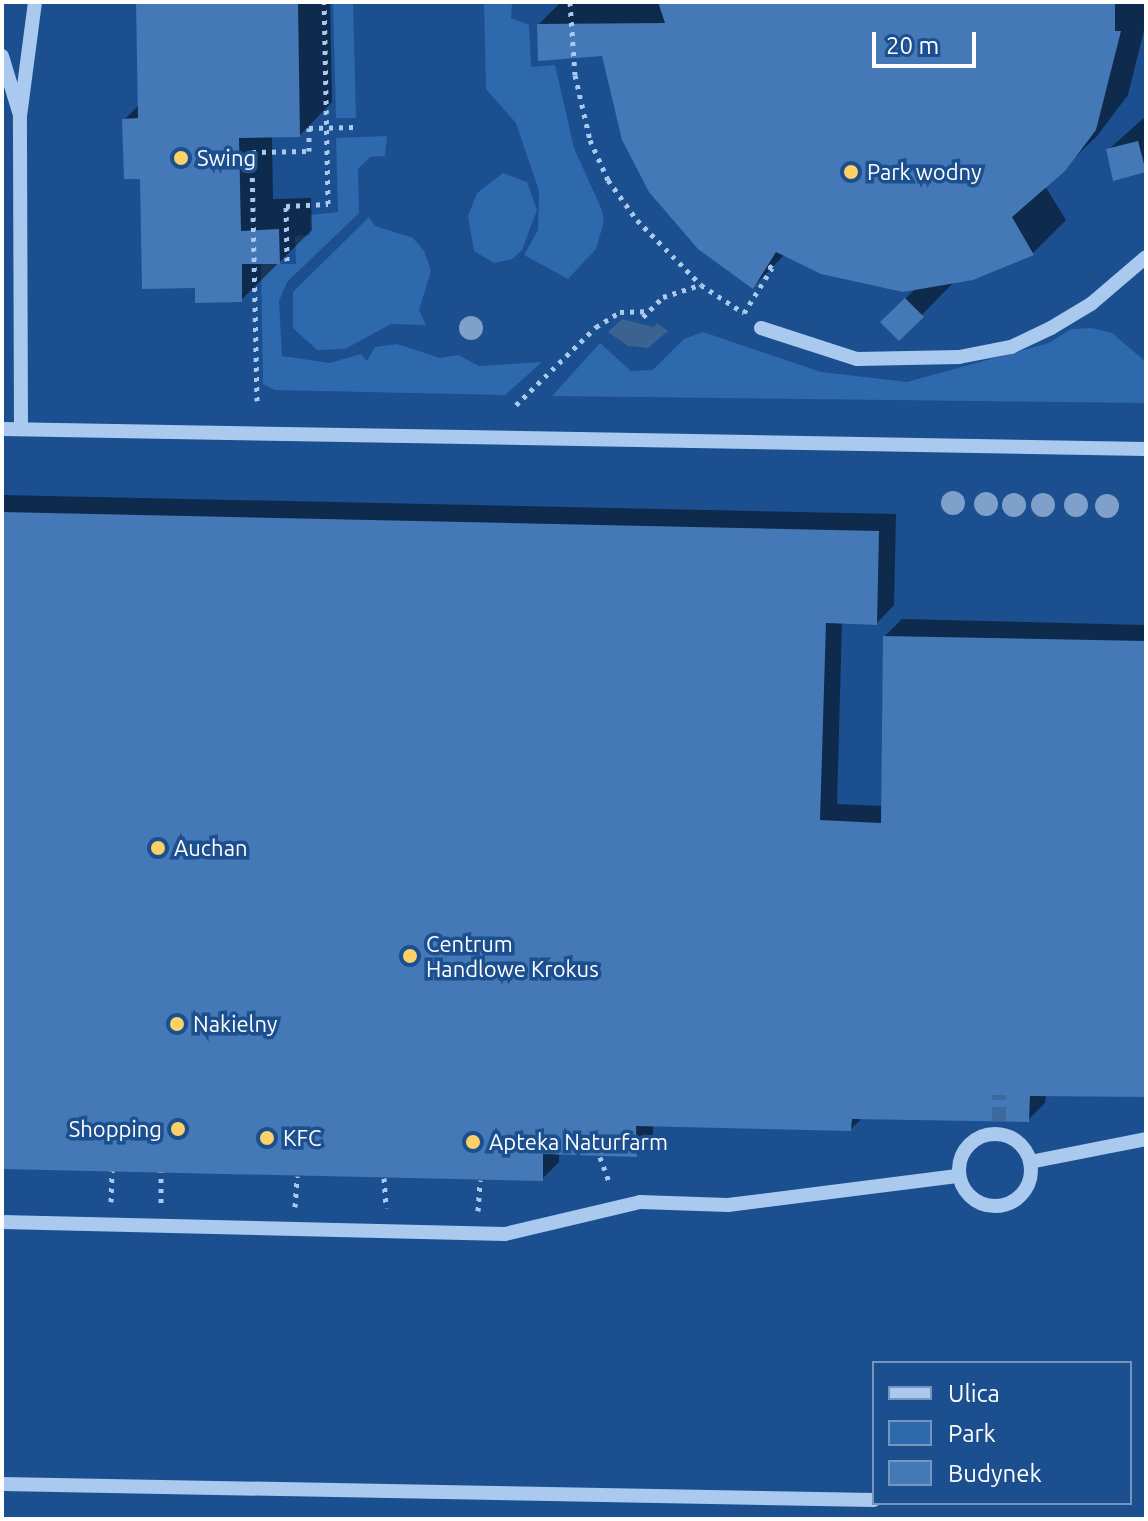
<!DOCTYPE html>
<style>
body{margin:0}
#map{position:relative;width:1148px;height:1521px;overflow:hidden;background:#1b4f8f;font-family:Ubuntu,sans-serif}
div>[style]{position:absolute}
.green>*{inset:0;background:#2e69ad}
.water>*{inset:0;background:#3c6290}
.shadow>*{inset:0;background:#0007}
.building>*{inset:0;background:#4478b7}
.minor-tunnel>*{height:14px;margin-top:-7px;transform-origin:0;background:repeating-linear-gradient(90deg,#3d69a0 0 14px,transparent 0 21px)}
.path>*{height:5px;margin-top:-2.5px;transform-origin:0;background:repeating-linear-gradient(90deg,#a9c9ee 0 4px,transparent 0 10px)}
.minor>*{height:14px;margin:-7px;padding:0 7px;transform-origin:7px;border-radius:7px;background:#a9c9ee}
.minor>.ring{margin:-7px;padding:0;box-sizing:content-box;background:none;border:14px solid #a9c9ee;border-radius:50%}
.trees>*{width:24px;height:24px;margin:-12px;border-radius:50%;background:#7ea0ca}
.dots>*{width:22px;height:22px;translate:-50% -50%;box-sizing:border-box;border:4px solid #1b4f8f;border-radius:50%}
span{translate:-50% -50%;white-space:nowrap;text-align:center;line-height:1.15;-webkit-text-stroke:7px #1b4f8f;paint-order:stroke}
.poi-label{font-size:22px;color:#fff}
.left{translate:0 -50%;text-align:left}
.right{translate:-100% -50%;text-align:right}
.frame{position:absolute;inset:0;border:4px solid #fff;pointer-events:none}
.legend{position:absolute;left:872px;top:1361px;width:260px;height:144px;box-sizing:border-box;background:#1b4f8f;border:2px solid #7695bc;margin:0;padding:10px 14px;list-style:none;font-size:24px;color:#fff}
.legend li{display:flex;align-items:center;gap:16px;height:40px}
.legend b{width:40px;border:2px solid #7695bc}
.scale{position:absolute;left:872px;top:32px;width:104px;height:36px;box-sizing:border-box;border:4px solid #fff;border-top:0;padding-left:10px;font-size:24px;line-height:28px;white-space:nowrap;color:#fff;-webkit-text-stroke:6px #1b4f8f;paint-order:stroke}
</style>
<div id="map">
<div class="green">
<i style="clip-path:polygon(333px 2px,353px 2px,356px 118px,336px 118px)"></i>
<i style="clip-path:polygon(484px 2px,512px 2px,511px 18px,529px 25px,531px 67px,555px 65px,574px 148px,601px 208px,604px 221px,596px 249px,568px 279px,524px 255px,538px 230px,539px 191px,516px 123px,486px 89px)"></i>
<i style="clip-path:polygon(387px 136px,385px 156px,370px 157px,358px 169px,359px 213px,287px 282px,279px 301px,282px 356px,330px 363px,361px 354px,367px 361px,375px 347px,397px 344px,440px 358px,458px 355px,479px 366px,542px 362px,505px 395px,275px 390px,263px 384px,261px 264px,296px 264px,295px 236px,310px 235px,310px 215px,338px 212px,336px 138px)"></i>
<i style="clip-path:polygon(503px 173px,527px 182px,537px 210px,522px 250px,512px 259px,494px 263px,474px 251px,468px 216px,477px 193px)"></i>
<i style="clip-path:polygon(369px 217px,375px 226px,413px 238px,424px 251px,431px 271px,419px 310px,426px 325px,391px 324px,345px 349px,317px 350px,293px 328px,293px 292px)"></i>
<i style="clip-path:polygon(1092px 328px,1112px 333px,1146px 362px,1146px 403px,552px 396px,600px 343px,631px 371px,653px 370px,684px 339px,703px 332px,821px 372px,907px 382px,1049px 343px,1071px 329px)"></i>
</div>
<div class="water">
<i style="clip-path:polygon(622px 319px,654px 327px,657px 323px,668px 331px,648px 348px,628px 346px,608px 332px)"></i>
</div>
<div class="shadow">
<i style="clip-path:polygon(138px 2px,330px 2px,332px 102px,300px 135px,272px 136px,273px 199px,311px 198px,312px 230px,241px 300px,197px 286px,142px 177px,125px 119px,140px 104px)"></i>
<i style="clip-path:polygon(561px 2px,1146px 2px,1146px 22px,1128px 95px,1097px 136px,1045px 186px,1066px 220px,1033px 253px,954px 282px,899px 338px,883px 322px,916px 288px,785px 254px,753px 287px,604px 53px,539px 24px)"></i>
<i style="clip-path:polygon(1146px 116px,1146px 170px,1145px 171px,1108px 150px)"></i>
<i style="clip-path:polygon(2px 495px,896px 514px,894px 605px,877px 623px,842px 622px,837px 804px,883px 806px,885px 636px,902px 619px,1146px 625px,1146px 1095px,1046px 1094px,1045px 1103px,1028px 1120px,863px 1117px,851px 1129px,653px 1125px,653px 1138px,636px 1155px,559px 1152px,559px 1162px,542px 1179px,2px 1168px)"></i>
</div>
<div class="building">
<i style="clip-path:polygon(136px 2px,298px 2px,300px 137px,239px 138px,241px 231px,279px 229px,280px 264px,242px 264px,242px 302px,195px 303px,195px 288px,142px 289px,140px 179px,124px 179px,122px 119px,138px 118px)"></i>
<i style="clip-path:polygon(658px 2px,1115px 2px,1115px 31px,1121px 31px,1096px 130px,1065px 171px,1012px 217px,1034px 255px,973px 280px,903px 292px,821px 274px,776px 252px,753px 289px,698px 249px,649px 192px,622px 140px,602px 56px,538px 61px,537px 24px,665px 23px)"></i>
<i style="clip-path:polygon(1138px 141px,1146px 172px,1113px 181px,1106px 149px)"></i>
<i style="clip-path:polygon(905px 298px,924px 317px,899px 341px,880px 322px)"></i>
<i style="clip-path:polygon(2px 512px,879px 531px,877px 625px,826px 623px,820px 820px,881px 823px,883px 636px,1146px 641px,1146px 1097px,1030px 1096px,1029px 1122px,852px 1119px,851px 1131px,636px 1126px,637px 1157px,543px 1154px,543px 1181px,2px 1169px)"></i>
</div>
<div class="minor-tunnel">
<i style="left:999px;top:1121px;width:26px;rotate:-90deg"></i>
</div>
<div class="path">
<i style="left:570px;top:2px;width:73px;rotate:86.1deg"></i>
<i style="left:575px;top:75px;width:67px;rotate:77deg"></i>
<i style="left:590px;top:140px;width:44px;rotate:65.8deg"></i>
<i style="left:608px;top:180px;width:49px;rotate:54.1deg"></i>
<i style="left:637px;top:220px;width:91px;rotate:45.4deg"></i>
<i style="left:701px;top:285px;width:51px;rotate:33.1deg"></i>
<i style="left:744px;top:313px;width:53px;rotate:-58.1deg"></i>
<i style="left:772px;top:268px;width:5px;rotate:-143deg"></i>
<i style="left:287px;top:261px;width:55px;rotate:-91deg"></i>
<i style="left:286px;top:206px;width:42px;rotate:-2.7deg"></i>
<i style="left:328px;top:204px;width:202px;rotate:-91.1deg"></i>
<i style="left:643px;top:317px;width:28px;rotate:-45deg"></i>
<i style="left:663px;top:297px;width:39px;rotate:-18deg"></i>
<i style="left:257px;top:401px;width:249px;rotate:-91.2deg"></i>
<i style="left:252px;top:152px;width:57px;rotate:-1deg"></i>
<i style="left:309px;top:151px;width:23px;rotate:-90deg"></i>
<i style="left:309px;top:128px;width:47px;rotate:-1.2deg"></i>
<i style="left:516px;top:405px;width:112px;rotate:-44.3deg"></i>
<i style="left:596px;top:327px;width:28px;rotate:-32deg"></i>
<i style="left:620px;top:312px;width:25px;rotate:-2deg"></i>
<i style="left:600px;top:1157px;width:27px;rotate:70deg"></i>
<i style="left:384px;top:1178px;width:30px;rotate:86deg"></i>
<i style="left:111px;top:1202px;width:31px;rotate:-88deg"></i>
<i style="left:161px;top:1203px;width:31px;rotate:-90deg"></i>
<i style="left:295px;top:1207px;width:31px;rotate:-86deg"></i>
<i style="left:478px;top:1211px;width:31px;rotate:-86deg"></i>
</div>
<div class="minor">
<i style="left:2px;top:56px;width:59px;rotate:73.1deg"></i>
<i style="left:761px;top:328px;width:101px;rotate:17.9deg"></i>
<i style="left:857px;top:359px;width:102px;rotate:-1.1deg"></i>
<i style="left:959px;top:357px;width:53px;rotate:-10.9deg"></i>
<i style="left:1011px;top:347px;width:44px;rotate:-25.4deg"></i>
<i style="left:1051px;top:328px;width:47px;rotate:-31deg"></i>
<i style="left:1091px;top:304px;width:72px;rotate:-40.5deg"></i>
<i style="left:2px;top:429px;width:1144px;rotate:1deg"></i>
<i style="left:21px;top:429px;width:313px;rotate:-90.2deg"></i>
<i style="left:20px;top:116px;width:115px;rotate:-82.5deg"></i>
<i class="ring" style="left:959px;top:1134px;width:58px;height:58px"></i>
<i style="left:1030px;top:1162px;width:118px;rotate:-11.2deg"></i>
<i style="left:2px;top:1222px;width:503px;rotate:1.37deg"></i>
<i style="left:505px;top:1234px;width:139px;rotate:-13.3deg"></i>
<i style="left:640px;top:1202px;width:88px;rotate:2deg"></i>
<i style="left:728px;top:1205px;width:233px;rotate:-7.2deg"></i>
<i style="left:2px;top:1484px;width:872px;rotate:1.05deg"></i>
</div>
<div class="trees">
<i style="left:471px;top:328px"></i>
<i style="left:953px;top:503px"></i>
<i style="left:986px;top:504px"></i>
<i style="left:1014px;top:505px"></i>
<i style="left:1043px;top:505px"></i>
<i style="left:1076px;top:505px"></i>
<i style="left:1107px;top:506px"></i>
</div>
<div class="dots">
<i style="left:181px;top:158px;background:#ffd166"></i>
<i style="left:851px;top:172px;background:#ffd166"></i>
<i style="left:158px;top:848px;background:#ffd166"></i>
<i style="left:410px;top:956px;background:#ffd166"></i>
<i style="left:177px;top:1024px;background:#ffd166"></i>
<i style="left:178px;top:1129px;background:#ffd166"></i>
<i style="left:267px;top:1138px;background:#ffd166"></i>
<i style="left:473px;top:1142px;background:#ffd166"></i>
</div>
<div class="poi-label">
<span class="left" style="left:197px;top:158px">Swing</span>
<span class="left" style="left:867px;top:172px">Park wodny</span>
<span class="left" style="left:174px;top:848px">Auchan</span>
<span class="left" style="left:426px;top:956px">Centrum<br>Handlowe Krokus</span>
<span class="left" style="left:193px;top:1024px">Nakielny</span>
<span class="right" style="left:162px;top:1129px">Shopping</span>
<span class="left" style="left:283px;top:1138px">KFC</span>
<span class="left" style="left:489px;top:1142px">Apteka Naturfarm</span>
</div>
<div class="frame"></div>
<ul class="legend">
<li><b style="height:10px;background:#a9c9ee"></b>Ulica</li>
<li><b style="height:22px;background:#2e69ad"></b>Park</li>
<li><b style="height:22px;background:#4478b7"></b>Budynek</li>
</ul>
<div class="scale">20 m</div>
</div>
